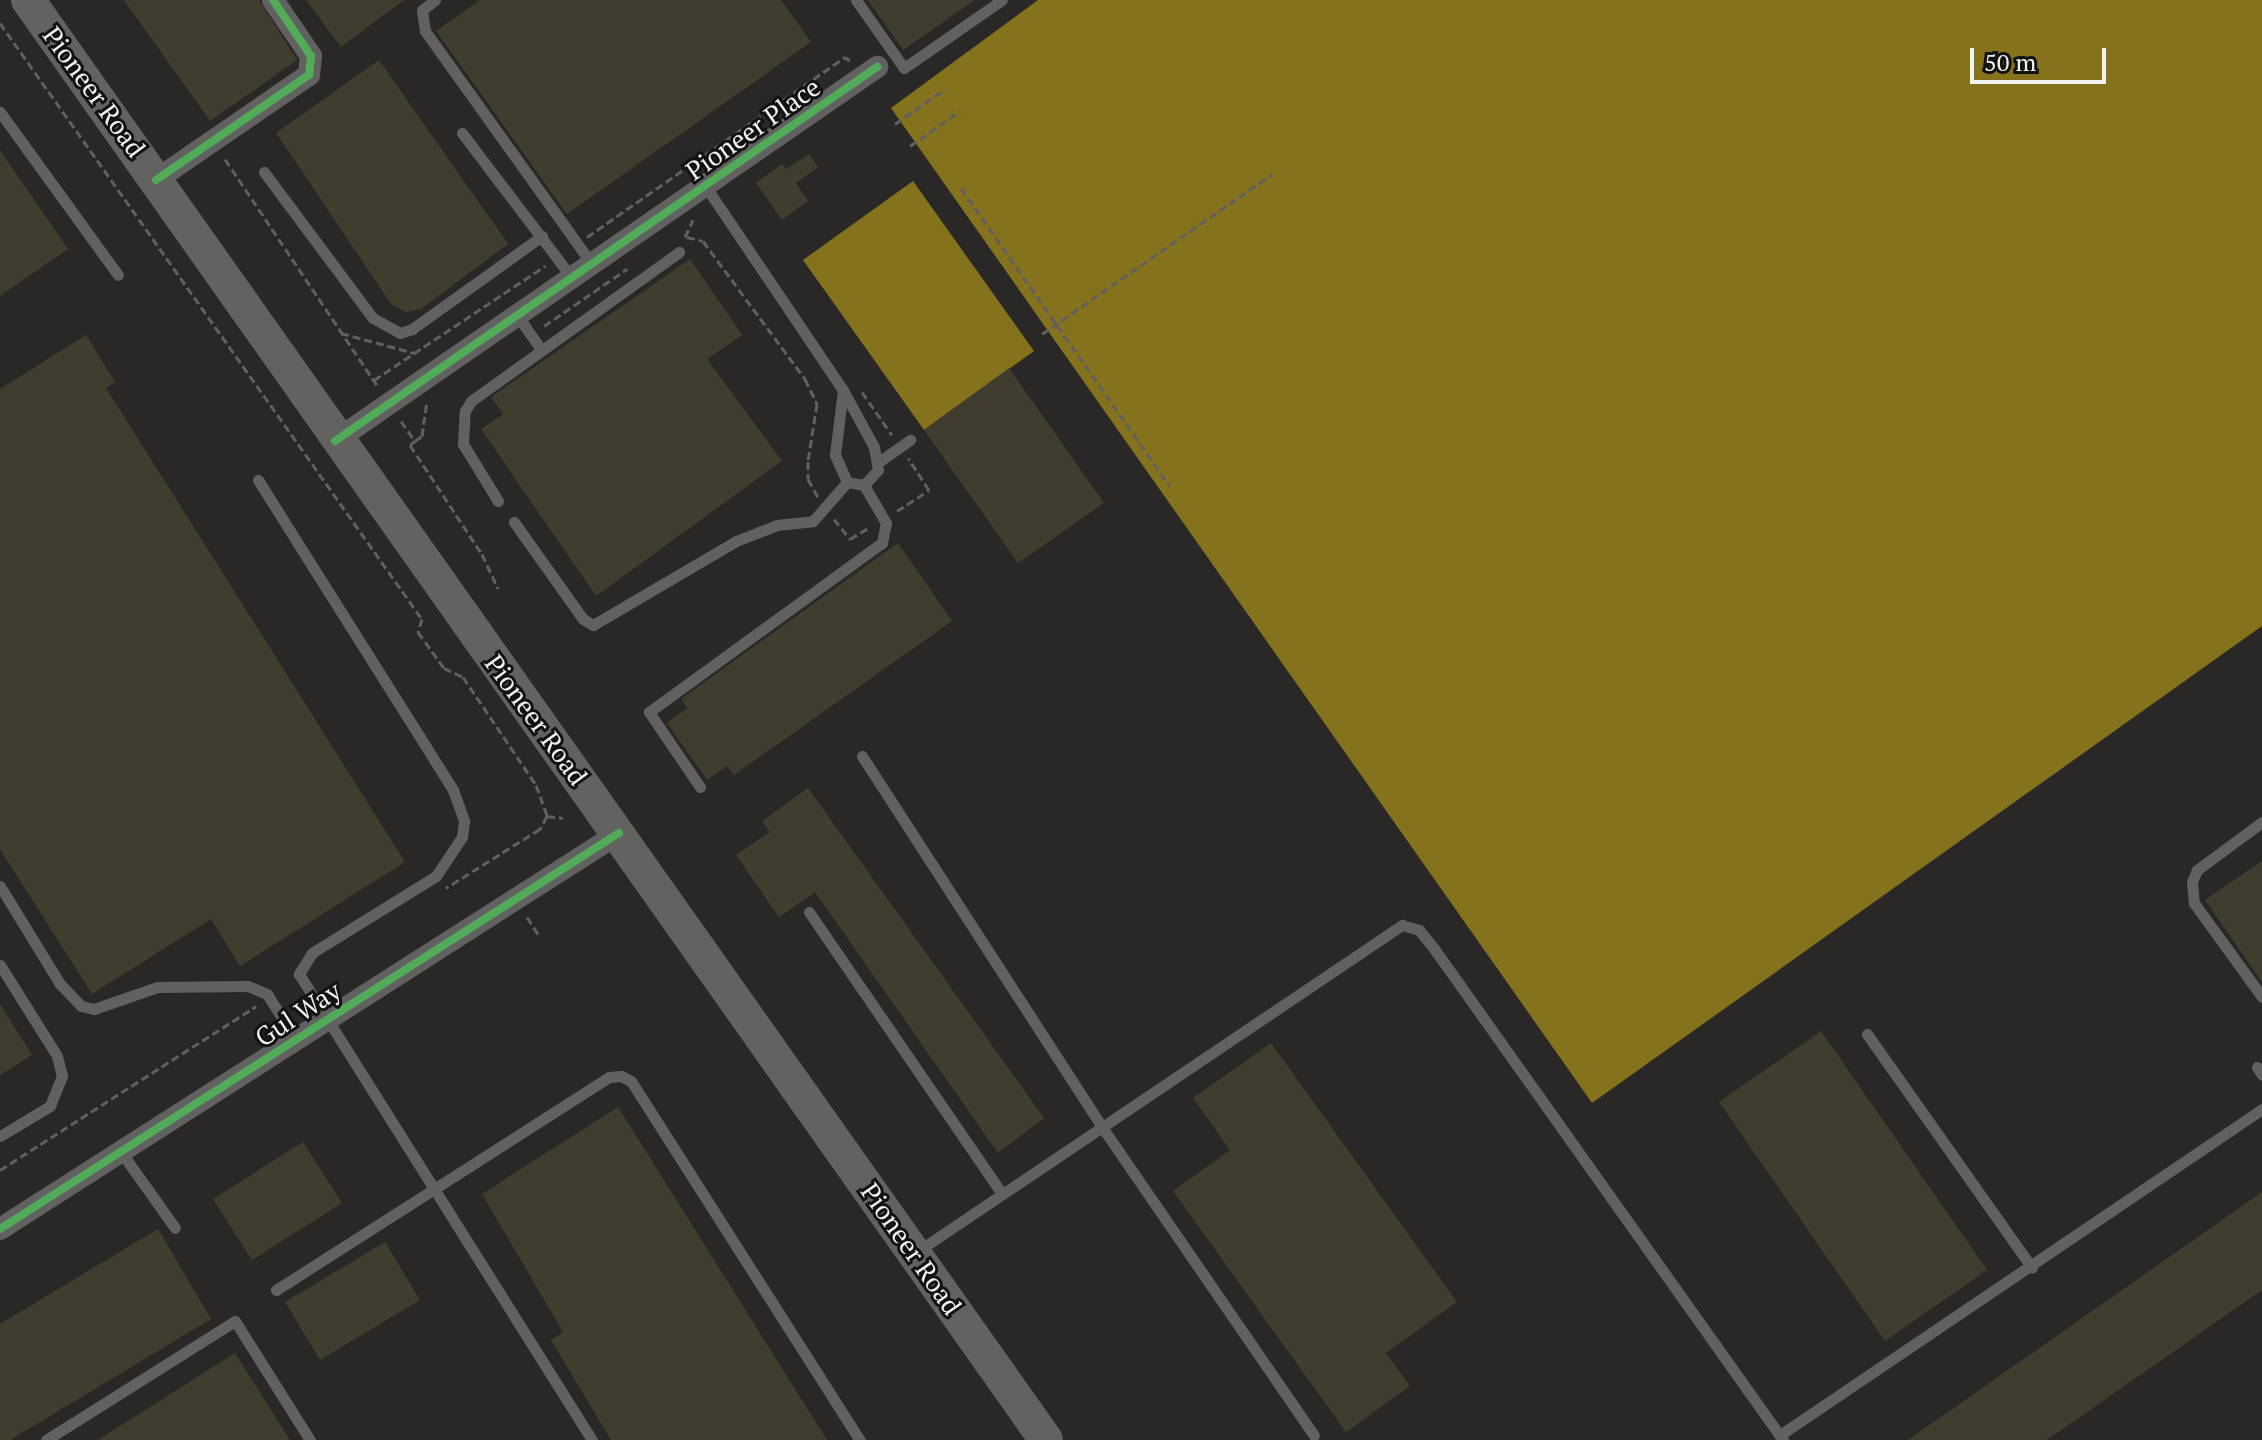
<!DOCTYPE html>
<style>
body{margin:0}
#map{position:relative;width:2262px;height:1440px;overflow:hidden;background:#292826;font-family:"PT Serif",serif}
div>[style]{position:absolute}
.water>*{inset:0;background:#84721d}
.building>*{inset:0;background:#403d2e}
.path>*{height:3px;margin-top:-1.5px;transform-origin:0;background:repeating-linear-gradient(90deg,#60605f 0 8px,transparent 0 12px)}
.lane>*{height:11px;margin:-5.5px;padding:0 5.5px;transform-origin:5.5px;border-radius:5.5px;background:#616161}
.street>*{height:22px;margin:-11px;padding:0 11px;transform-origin:11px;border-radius:11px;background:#616161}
.primary>*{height:34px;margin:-17px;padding:0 17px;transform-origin:17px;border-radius:17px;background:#626261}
.cycleway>*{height:8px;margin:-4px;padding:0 4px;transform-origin:4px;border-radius:4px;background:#51ab58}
span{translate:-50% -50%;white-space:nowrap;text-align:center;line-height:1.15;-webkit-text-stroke:6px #121210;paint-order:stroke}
.street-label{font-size:26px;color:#f1f1ee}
.scale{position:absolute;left:1970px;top:48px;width:136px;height:36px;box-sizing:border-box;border:4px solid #f1f1ee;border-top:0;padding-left:10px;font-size:24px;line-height:28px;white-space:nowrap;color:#f1f1ee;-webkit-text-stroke:6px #121210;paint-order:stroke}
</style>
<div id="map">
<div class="water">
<i style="clip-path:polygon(1038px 0,2262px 0,2262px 626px,1592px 1103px,891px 108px)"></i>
<i style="clip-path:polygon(913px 181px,1034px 351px,924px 430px,803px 260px)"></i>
</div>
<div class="building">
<i style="clip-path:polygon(124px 0,259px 0,297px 60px,210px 121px)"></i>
<i style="clip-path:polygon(306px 0,404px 0,341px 47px)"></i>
<i style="clip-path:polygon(480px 0,781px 0,811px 42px,567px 214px,436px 31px)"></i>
<i style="clip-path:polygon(868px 0,975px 0,903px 50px)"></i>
<i style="clip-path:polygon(379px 60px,508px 244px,421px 309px,406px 312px,392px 305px,276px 133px)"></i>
<i style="clip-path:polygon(0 150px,68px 249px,0 296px)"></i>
<i style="clip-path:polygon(809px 154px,818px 167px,796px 183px,808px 201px,782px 220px,756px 183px,782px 164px,786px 169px)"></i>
<i style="clip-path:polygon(690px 259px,742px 335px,707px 359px,782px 461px,596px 596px,481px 429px,503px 414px,491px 397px)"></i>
<i style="clip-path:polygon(86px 335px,115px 382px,106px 388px,405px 862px,240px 966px,211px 919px,92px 994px,0 849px,0 389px)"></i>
<i style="clip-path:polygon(1009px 368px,1104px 503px,1018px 563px,924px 430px)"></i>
<i style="clip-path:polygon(898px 543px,952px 621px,734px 775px,727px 766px,707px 780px,667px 723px,687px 708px,681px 699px)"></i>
<i style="clip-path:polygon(808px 788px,1044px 1118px,998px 1153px,815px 892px,779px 917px,736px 855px,770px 832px,762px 821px)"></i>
<i style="clip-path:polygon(2262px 861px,2262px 982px,2205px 900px)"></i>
<i style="clip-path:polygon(0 1004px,32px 1055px,0 1075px)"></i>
<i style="clip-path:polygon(1821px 1031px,1987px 1270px,1885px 1341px,1719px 1102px)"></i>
<i style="clip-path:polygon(1271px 1043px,1457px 1302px,1386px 1353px,1410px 1386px,1346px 1432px,1173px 1191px,1230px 1150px,1193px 1098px)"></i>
<i style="clip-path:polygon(618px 1107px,827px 1440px,611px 1440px,551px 1340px,563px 1332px,482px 1194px)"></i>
<i style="clip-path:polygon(303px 1142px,342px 1203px,252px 1260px,213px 1199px)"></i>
<i style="clip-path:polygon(2262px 1192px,2262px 1290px,2047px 1440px,1908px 1440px)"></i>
<i style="clip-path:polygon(158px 1229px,211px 1319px,10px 1440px,0 1440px,0 1324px)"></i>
<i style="clip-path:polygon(385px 1242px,420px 1300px,320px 1360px,285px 1302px)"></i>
<i style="clip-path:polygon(235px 1353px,290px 1440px,98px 1440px)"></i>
</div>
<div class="path">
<i style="left:0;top:23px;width:730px;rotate:54.7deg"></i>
<i style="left:422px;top:619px;width:14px;rotate:107deg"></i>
<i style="left:418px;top:632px;width:44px;rotate:54.2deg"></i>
<i style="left:444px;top:668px;width:21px;rotate:25deg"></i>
<i style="left:463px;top:677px;width:130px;rotate:55.9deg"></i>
<i style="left:536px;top:785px;width:33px;rotate:70deg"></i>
<i style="left:547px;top:816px;width:15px;rotate:118deg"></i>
<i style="left:540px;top:829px;width:111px;rotate:147.9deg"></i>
<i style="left:895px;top:124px;width:61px;rotate:-35deg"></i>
<i style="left:910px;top:146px;width:61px;rotate:-35deg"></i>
<i style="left:225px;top:159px;width:276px;rotate:56.1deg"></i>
<i style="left:961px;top:188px;width:364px;rotate:55deg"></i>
<i style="left:587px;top:237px;width:315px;rotate:-34.9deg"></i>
<i style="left:845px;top:57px;width:6px;rotate:39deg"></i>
<i style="left:685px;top:237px;width:19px;rotate:-65deg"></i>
<i style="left:687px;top:237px;width:16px;rotate:14deg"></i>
<i style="left:703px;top:241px;width:172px;rotate:53.5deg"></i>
<i style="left:805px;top:379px;width:28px;rotate:64deg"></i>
<i style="left:817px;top:404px;width:58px;rotate:99deg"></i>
<i style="left:808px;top:461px;width:18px;rotate:90deg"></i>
<i style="left:808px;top:479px;width:21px;rotate:61deg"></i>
<i style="left:544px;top:326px;width:101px;rotate:-34.5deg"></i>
<i style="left:341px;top:333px;width:76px;rotate:15.3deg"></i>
<i style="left:1042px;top:334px;width:280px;rotate:-34.8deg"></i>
<i style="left:374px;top:380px;width:206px;rotate:-33.7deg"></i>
<i style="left:862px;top:392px;width:52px;rotate:55.1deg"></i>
<i style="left:401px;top:421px;width:24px;rotate:55deg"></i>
<i style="left:415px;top:441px;width:6px;rotate:141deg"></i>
<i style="left:410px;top:445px;width:131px;rotate:56.6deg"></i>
<i style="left:482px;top:554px;width:38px;rotate:65deg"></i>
<i style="left:415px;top:441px;width:9px;rotate:-36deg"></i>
<i style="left:422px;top:436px;width:36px;rotate:-82deg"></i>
<i style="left:897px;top:511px;width:38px;rotate:-33deg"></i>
<i style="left:929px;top:490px;width:38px;rotate:-123deg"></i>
<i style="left:834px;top:519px;width:26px;rotate:51deg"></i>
<i style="left:850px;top:539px;width:23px;rotate:-31deg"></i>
<i style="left:547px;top:816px;width:16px;rotate:7deg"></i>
<i style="left:527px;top:917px;width:24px;rotate:57deg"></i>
<i style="left:0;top:1170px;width:304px;rotate:-32.6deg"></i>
</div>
<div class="lane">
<i style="left:435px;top:0;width:16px;rotate:142deg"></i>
<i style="left:422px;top:10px;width:21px;rotate:82deg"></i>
<i style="left:425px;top:31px;width:289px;rotate:54.4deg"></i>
<i style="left:856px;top:0;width:83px;rotate:54.8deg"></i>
<i style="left:904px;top:68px;width:119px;rotate:-34.8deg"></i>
<i style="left:0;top:112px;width:201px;rotate:54.1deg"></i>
<i style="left:462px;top:133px;width:183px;rotate:52.8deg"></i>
<i style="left:264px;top:172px;width:182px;rotate:53.3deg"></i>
<i style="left:373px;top:318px;width:31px;rotate:29deg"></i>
<i style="left:400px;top:333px;width:13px;rotate:-18deg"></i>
<i style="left:412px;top:329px;width:160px;rotate:-35.6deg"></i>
<i style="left:706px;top:187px;width:245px;rotate:56deg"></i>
<i style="left:843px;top:390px;width:65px;rotate:61.5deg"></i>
<i style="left:874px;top:447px;width:23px;rotate:80deg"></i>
<i style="left:878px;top:470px;width:21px;rotate:133deg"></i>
<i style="left:864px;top:485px;width:17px;rotate:-170deg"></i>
<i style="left:847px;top:482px;width:30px;rotate:-114deg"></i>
<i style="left:835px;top:455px;width:65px;rotate:-83deg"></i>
<i style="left:519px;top:318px;width:39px;rotate:55deg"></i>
<i style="left:880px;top:461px;width:37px;rotate:-35deg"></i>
<i style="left:258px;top:480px;width:366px;rotate:57.8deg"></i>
<i style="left:453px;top:790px;width:33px;rotate:70deg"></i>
<i style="left:464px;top:821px;width:16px;rotate:97deg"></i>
<i style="left:462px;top:837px;width:47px;rotate:123.7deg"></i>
<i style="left:436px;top:876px;width:146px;rotate:148.2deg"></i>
<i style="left:312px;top:953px;width:25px;rotate:122deg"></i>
<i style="left:299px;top:974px;width:550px;rotate:57.84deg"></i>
<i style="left:498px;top:501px;width:67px;rotate:-121.6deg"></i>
<i style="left:463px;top:444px;width:33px;rotate:-87deg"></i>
<i style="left:465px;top:411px;width:12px;rotate:-59deg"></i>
<i style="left:471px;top:401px;width:256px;rotate:-35.6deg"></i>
<i style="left:514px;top:522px;width:119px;rotate:54.6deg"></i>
<i style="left:583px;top:619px;width:12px;rotate:31deg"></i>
<i style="left:593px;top:625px;width:166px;rotate:-30.4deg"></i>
<i style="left:736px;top:541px;width:44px;rotate:-21.3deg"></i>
<i style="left:777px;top:525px;width:36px;rotate:-6deg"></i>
<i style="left:813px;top:521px;width:52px;rotate:-48.9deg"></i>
<i style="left:862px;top:756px;width:442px;rotate:57.1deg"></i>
<i style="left:1102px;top:1127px;width:374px;rotate:55.5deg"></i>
<i style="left:700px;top:787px;width:91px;rotate:-124.2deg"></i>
<i style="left:649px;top:712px;width:288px;rotate:-36deg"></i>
<i style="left:882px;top:543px;width:20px;rotate:-79deg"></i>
<i style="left:886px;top:523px;width:44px;rotate:-120.1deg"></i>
<i style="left:2262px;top:822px;width:81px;rotate:143.6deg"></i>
<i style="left:2197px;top:870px;width:13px;rotate:113deg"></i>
<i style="left:2192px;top:882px;width:21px;rotate:85deg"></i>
<i style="left:2194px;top:903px;width:116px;rotate:54.1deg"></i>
<i style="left:0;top:886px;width:115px;rotate:58.5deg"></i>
<i style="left:60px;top:984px;width:30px;rotate:46deg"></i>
<i style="left:81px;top:1006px;width:13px;rotate:13deg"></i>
<i style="left:94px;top:1009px;width:67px;rotate:-19.2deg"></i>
<i style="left:157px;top:987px;width:91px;rotate:-0.6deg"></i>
<i style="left:248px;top:986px;width:21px;rotate:23deg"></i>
<i style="left:267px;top:994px;width:54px;rotate:57.8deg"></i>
<i style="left:809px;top:912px;width:342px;rotate:55.6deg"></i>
<i style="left:0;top:965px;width:107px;rotate:57.9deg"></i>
<i style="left:57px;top:1056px;width:21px;rotate:76deg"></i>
<i style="left:62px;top:1076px;width:32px;rotate:112deg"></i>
<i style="left:50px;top:1106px;width:58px;rotate:149deg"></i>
<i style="left:1867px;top:1034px;width:286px;rotate:54.8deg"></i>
<i style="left:2257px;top:1067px;width:9px;rotate:58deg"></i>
<i style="left:121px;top:1152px;width:93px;rotate:54.6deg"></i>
<i style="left:918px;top:1251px;width:584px;rotate:-33.96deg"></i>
<i style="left:1402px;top:925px;width:18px;rotate:16deg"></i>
<i style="left:1419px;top:930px;width:26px;rotate:51deg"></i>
<i style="left:1435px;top:950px;width:601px;rotate:54.62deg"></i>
<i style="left:276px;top:1290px;width:395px;rotate:-32.6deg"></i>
<i style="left:609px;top:1077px;width:12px;rotate:-5deg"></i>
<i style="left:621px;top:1076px;width:11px;rotate:27deg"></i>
<i style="left:631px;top:1081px;width:426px;rotate:57.5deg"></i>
<i style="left:1780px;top:1435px;width:582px;rotate:-34.07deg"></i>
<i style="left:46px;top:1440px;width:223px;rotate:-32.2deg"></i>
<i style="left:235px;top:1321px;width:141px;rotate:57.8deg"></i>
</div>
<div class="street">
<i style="left:156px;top:180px;width:186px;rotate:-34.5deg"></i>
<i style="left:309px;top:75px;width:19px;rotate:-84deg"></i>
<i style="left:311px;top:56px;width:68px;rotate:-124.2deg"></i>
<i style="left:335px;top:441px;width:659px;rotate:-34.61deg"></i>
<i style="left:0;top:1229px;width:735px;rotate:-32.61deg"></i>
</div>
<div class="primary">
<i style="left:28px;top:0;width:1763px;rotate:54.74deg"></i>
</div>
<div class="cycleway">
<i style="left:156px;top:180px;width:186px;rotate:-34.5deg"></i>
<i style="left:309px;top:75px;width:19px;rotate:-84deg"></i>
<i style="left:311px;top:56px;width:68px;rotate:-124.2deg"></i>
<i style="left:335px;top:441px;width:659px;rotate:-34.61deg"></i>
<i style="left:0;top:1229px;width:735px;rotate:-32.61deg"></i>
</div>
<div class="street-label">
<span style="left:94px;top:92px;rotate:54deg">Pioneer Road</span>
<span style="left:753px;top:129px;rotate:-35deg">Pioneer Place</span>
<span style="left:536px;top:720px;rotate:54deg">Pioneer Road</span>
<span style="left:298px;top:1014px;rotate:-33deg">Gul Way</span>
<span style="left:911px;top:1249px;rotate:55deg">Pioneer Road</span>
</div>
<div class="scale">50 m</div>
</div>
